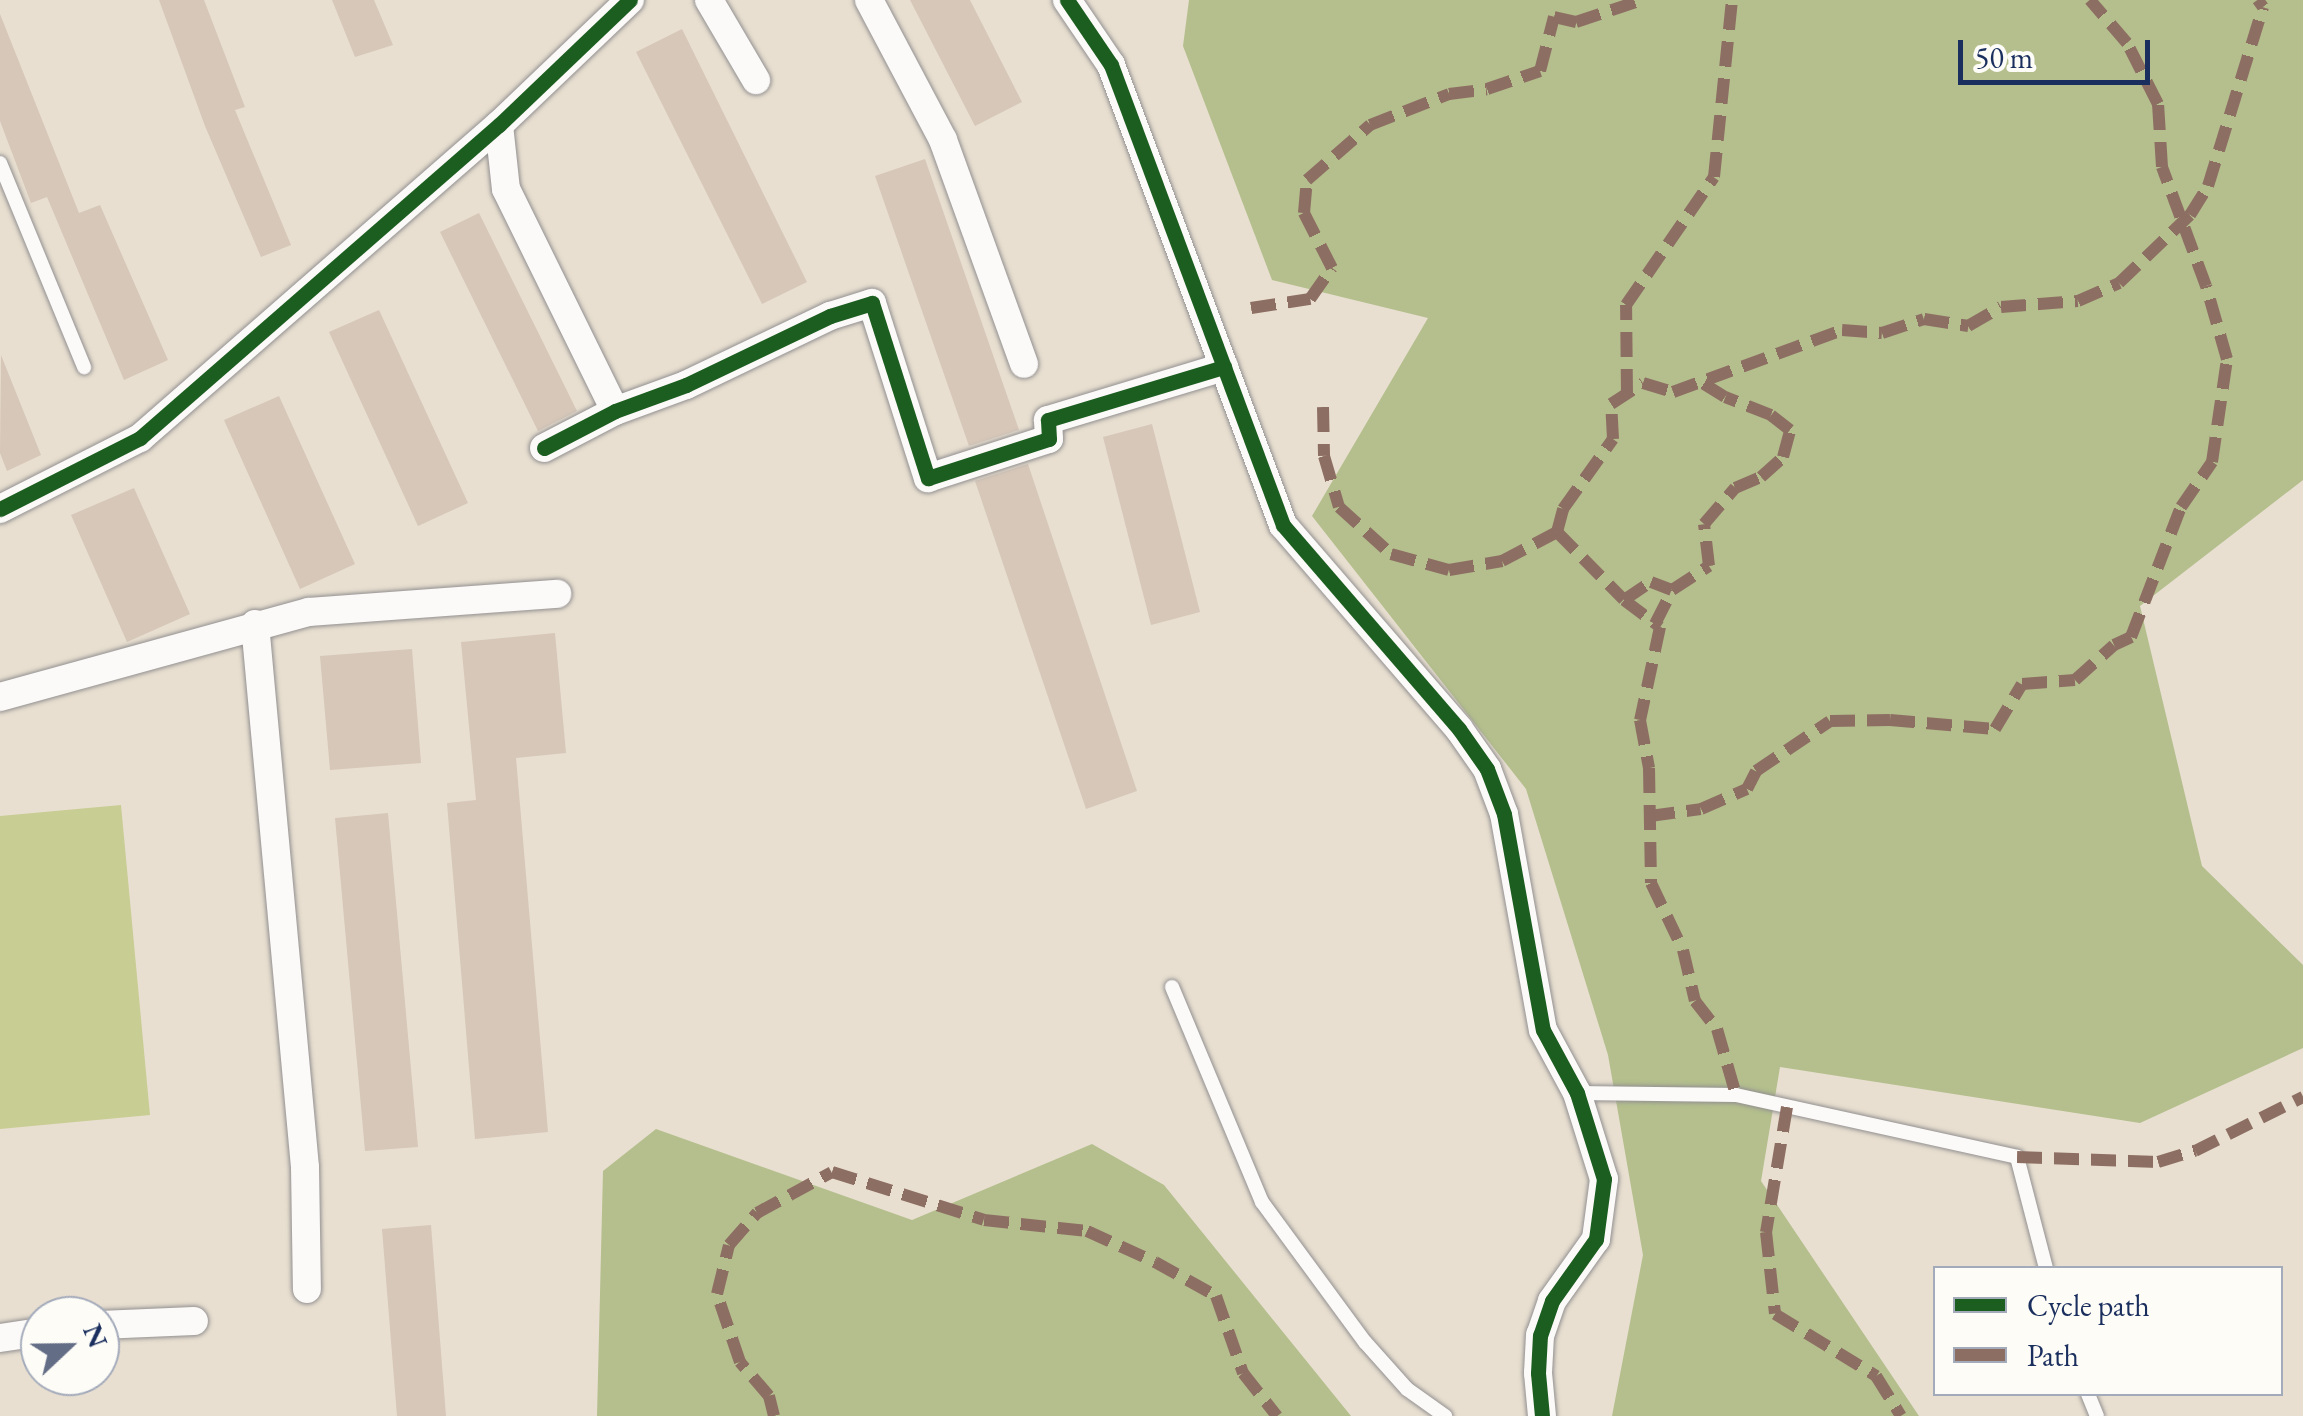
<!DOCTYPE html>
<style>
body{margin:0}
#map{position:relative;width:2303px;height:1416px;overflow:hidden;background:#e8dfd0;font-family:"EB Garamond",serif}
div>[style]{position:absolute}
.green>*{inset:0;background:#c8cd93}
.forest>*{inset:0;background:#b4bf8d}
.building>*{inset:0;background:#d6c7b9}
.roads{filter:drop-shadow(0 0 2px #929091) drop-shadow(0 0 2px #929091)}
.service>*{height:14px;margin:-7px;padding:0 7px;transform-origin:7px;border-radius:7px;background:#fcfaf8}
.minor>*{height:28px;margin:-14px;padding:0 14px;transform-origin:14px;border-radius:14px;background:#fcfaf8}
.quiet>*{height:12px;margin-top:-6px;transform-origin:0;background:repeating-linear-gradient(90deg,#8d6e63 0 25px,transparent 0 37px)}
.cycleway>*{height:15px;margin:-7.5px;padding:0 7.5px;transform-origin:7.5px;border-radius:7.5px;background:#1b5e20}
span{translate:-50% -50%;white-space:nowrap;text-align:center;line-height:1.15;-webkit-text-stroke:8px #fdfcf7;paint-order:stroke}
.legend{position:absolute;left:1933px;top:1266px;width:350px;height:130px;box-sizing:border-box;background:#fdfcf7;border:2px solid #a3aaba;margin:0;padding:12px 18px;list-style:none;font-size:30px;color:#1b2f5e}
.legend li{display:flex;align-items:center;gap:20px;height:50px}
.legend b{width:50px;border:2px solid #a3aaba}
.north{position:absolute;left:20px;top:1296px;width:100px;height:100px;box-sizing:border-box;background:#fdfcf7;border:2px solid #a3aaba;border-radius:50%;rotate:68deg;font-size:28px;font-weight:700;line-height:40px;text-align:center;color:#1b2f5e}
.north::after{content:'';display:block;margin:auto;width:35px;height:45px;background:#636d86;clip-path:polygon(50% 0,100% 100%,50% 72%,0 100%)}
.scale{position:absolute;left:1958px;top:40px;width:192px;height:45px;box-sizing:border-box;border:5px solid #1b2f5e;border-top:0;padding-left:12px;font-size:30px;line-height:35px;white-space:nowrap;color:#1b2f5e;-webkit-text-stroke:8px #fdfcf7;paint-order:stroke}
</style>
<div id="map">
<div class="green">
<i style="clip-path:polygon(121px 805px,150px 1115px,0 1129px,0 816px)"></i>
</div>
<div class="forest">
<i style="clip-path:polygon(1189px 0,2303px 0,2303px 480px,2140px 606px,2202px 866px,2303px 965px,2303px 1048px,2140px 1123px,1780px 1067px,1761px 1181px,1919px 1416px,1612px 1416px,1643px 1255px,1608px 1055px,1526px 789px,1312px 516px,1428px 318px,1272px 280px,1183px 46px)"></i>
<i style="clip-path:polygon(656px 1129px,912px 1220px,1092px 1144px,1164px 1185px,1351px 1416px,597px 1416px,603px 1171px)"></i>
</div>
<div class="building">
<i style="clip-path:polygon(159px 0,204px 0,245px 107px,235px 110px,291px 245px,261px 257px,205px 126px)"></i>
<i style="clip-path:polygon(332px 0,374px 0,393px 45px,355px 57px)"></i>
<i style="clip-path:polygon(910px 0,970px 0,1022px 102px,975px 126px)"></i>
<i style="clip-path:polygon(0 14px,79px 213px,100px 205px,168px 360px,124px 380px,47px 197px,31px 203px,0 121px)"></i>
<i style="clip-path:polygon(682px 29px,807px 282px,762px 304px,636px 52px)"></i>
<i style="clip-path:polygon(925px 159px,1019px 430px,969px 446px,875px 176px)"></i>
<i style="clip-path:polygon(479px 213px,577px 411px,538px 431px,440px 232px)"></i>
<i style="clip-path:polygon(379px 310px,468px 503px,418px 526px,329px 332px)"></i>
<i style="clip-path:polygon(1px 355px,41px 455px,7px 471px,0 453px)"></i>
<i style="clip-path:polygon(279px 396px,355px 564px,300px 589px,224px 420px)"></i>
<i style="clip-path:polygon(1152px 424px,1200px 612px,1151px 625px,1103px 437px)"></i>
<i style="clip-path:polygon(1028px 464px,1137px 791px,1086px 809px,975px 481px)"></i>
<i style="clip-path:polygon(134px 488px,190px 614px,127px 642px,71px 515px)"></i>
<i style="clip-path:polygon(555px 633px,566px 753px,516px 758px,548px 1132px,475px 1139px,447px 803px,476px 800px,461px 642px)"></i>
<i style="clip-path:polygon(412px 649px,421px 763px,330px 770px,320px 656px)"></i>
<i style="clip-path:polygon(388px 813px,418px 1147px,365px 1151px,335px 818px)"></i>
<i style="clip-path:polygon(431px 1225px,446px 1416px,397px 1416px,382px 1229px)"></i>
</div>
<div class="roads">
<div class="service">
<i style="left:0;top:163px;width:221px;rotate:67.6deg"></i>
<i style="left:1172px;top:987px;width:233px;rotate:67.3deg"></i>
<i style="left:1262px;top:1202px;width:174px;rotate:53.7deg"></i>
<i style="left:1365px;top:1342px;width:63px;rotate:48.2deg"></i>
<i style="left:1407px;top:1389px;width:47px;rotate:35.4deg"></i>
<i style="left:1577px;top:1093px;width:159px;rotate:0.7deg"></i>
<i style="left:1736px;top:1095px;width:288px;rotate:12.4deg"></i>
<i style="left:2017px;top:1157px;width:115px;rotate:75.4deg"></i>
<i style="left:2088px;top:1394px;width:24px;rotate:68deg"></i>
</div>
<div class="minor">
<i style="left:709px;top:0;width:93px;rotate:59.6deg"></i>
<i style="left:869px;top:0;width:158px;rotate:62.1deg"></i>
<i style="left:943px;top:140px;width:238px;rotate:70.1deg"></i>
<i style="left:1067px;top:0;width:78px;rotate:55.9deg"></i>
<i style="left:1111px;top:65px;width:491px;rotate:69.5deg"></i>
<i style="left:1283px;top:525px;width:269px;rotate:49.2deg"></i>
<i style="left:1459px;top:729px;width:49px;rotate:55deg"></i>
<i style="left:1487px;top:769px;width:48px;rotate:69.3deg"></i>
<i style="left:1504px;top:814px;width:219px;rotate:79.8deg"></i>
<i style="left:1543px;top:1030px;width:72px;rotate:61.6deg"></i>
<i style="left:1577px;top:1093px;width:90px;rotate:72.6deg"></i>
<i style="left:1604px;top:1179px;width:61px;rotate:97.6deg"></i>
<i style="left:1596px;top:1239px;width:76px;rotate:125.4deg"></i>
<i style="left:1552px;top:1301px;width:36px;rotate:109deg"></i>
<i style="left:1540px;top:1335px;width:38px;rotate:93deg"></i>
<i style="left:1538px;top:1373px;width:43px;rotate:84.7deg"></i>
<i style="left:499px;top:125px;width:64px;rotate:83.8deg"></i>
<i style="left:506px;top:189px;width:247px;rotate:63.8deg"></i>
<i style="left:544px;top:448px;width:80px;rotate:-27.5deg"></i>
<i style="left:615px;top:411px;width:76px;rotate:-20.1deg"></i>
<i style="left:686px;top:385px;width:160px;rotate:-25.6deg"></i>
<i style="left:830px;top:316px;width:44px;rotate:-17.2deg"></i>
<i style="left:872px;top:303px;width:184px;rotate:72.3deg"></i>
<i style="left:928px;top:478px;width:127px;rotate:-17.9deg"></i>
<i style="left:1049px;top:439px;width:19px;rotate:-93deg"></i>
<i style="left:1048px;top:420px;width:184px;rotate:-16.8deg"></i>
<i style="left:0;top:509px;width:157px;rotate:-26.9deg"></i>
<i style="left:140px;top:438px;width:476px;rotate:-41.1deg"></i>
<i style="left:499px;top:125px;width:181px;rotate:-43.7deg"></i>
<i style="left:255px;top:624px;width:545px;rotate:84.74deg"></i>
<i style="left:305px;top:1167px;width:122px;rotate:89.1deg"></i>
<i style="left:0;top:697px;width:320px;rotate:-15.4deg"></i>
<i style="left:309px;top:612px;width:249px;rotate:-4.2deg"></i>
<i style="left:100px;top:1325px;width:94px;rotate:-2.4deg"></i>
<i style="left:0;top:1338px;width:40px;rotate:-8.5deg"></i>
</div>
</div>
<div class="quiet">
<i style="left:1251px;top:308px;width:60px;rotate:-8.7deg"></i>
<i style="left:1310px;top:299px;width:38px;rotate:-55deg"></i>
<i style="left:1332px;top:268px;width:62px;rotate:-117deg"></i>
<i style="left:1304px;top:213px;width:33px;rotate:-85deg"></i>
<i style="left:1307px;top:180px;width:84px;rotate:-41.1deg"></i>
<i style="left:1370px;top:125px;width:85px;rotate:-21.4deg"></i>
<i style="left:1449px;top:94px;width:38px;rotate:-7deg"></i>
<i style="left:1487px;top:89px;width:56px;rotate:-18.8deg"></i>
<i style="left:1540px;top:71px;width:56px;rotate:-75.5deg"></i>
<i style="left:1554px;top:17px;width:23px;rotate:13deg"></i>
<i style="left:1576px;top:22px;width:70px;rotate:-18.4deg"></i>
<i style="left:1627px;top:394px;width:89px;rotate:-90.6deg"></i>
<i style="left:1626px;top:305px;width:155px;rotate:-55.5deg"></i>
<i style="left:1714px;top:177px;width:178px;rotate:-84.2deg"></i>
<i style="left:1323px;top:407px;width:49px;rotate:88.8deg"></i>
<i style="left:1324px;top:456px;width:53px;rotate:73.6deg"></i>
<i style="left:1339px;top:507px;width:70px;rotate:42.1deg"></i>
<i style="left:1391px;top:554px;width:60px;rotate:15.4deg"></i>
<i style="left:1449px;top:570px;width:54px;rotate:-9.6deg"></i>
<i style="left:1502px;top:561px;width:62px;rotate:-27.8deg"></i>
<i style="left:1557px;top:532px;width:24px;rotate:-75deg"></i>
<i style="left:1563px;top:509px;width:86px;rotate:-54.5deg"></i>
<i style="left:1613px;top:439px;width:35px;rotate:-93deg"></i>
<i style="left:1611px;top:404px;width:38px;rotate:-33deg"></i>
<i style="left:1643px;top:383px;width:31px;rotate:17deg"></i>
<i style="left:1673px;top:392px;width:180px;rotate:-20.1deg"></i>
<i style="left:1842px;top:330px;width:40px;rotate:4.3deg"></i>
<i style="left:1882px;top:333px;width:44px;rotate:-18.4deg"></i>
<i style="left:1924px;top:319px;width:45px;rotate:9deg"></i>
<i style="left:1968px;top:326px;width:38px;rotate:-30deg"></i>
<i style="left:2001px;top:307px;width:77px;rotate:-4.5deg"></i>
<i style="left:2078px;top:301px;width:45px;rotate:-23.7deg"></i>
<i style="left:2119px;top:283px;width:98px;rotate:-43.8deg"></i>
<i style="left:2190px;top:215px;width:34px;rotate:-58deg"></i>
<i style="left:2208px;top:186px;width:187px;rotate:-72.9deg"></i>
<i style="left:2263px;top:7px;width:9px;rotate:-126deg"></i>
<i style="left:1557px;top:532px;width:95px;rotate:45.4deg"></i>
<i style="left:1624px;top:600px;width:45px;rotate:36.9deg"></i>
<i style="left:1660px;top:627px;width:95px;rotate:102.1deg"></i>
<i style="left:1640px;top:720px;width:49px;rotate:79.4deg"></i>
<i style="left:1649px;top:768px;width:115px;rotate:89deg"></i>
<i style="left:1651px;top:883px;width:74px;rotate:64.5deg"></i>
<i style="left:1683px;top:950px;width:52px;rotate:76.8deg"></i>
<i style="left:1695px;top:1001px;width:36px;rotate:52deg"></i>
<i style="left:1717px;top:1029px;width:69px;rotate:73.9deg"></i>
<i style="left:1624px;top:600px;width:32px;rotate:-34deg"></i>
<i style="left:1651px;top:582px;width:22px;rotate:21deg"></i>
<i style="left:1655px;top:624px;width:38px;rotate:-63deg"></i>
<i style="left:1672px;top:590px;width:44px;rotate:-33deg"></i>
<i style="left:1709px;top:566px;width:42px;rotate:-96.8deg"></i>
<i style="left:1704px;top:524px;width:48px;rotate:-49.3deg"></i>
<i style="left:1735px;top:488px;width:28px;rotate:-23deg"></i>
<i style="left:1761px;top:477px;width:30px;rotate:-42deg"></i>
<i style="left:1783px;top:457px;width:28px;rotate:-75deg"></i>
<i style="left:1790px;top:430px;width:24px;rotate:-142deg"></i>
<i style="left:1771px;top:415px;width:49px;rotate:-158.6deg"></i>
<i style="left:1725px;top:397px;width:32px;rotate:-148deg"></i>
<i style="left:1650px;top:816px;width:51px;rotate:-7.8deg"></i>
<i style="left:1701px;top:809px;width:50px;rotate:-23.5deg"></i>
<i style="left:1747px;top:789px;width:20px;rotate:-63deg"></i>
<i style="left:1756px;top:771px;width:89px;rotate:-34deg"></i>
<i style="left:1830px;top:721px;width:60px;rotate:-1deg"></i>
<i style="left:1890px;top:720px;width:105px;rotate:4.9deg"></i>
<i style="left:1995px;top:729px;width:52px;rotate:-59deg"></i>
<i style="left:2022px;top:684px;width:53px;rotate:-4.3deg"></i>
<i style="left:2075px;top:680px;width:52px;rotate:-41.9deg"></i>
<i style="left:2114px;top:645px;width:19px;rotate:-25deg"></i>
<i style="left:2131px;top:637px;width:139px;rotate:-69deg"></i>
<i style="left:2181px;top:507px;width:55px;rotate:-55.4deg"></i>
<i style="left:2212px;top:462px;width:104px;rotate:-81.7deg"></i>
<i style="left:2227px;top:359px;width:76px;rotate:-106deg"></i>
<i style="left:2206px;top:286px;width:127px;rotate:-110.3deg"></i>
<i style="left:2162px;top:167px;width:63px;rotate:-93.6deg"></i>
<i style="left:2158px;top:104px;width:68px;rotate:-116.9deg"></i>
<i style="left:2127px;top:43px;width:57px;rotate:-130.7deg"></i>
<i style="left:1787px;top:1107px;width:127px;rotate:99.5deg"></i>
<i style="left:1766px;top:1232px;width:82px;rotate:83.7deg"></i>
<i style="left:1775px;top:1314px;width:119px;rotate:31.5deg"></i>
<i style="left:1876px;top:1376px;width:47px;rotate:58deg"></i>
<i style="left:2017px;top:1157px;width:141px;rotate:2deg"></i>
<i style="left:2158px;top:1162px;width:39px;rotate:-17deg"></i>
<i style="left:2195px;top:1151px;width:121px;rotate:-26.6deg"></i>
<i style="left:774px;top:1416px;width:21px;rotate:-104deg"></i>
<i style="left:769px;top:1396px;width:45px;rotate:-130.5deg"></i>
<i style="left:740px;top:1362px;width:72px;rotate:-108.7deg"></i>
<i style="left:717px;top:1294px;width:50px;rotate:-76.2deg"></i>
<i style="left:729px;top:1245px;width:43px;rotate:-48.8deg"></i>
<i style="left:757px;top:1213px;width:85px;rotate:-28.7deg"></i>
<i style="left:832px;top:1172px;width:159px;rotate:17.5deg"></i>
<i style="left:984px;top:1220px;width:104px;rotate:6.1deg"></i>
<i style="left:1087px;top:1231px;width:75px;rotate:24.5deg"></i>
<i style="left:1155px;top:1262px;width:70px;rotate:29.1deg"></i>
<i style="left:1216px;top:1296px;width:82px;rotate:70.7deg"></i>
<i style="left:1243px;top:1373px;width:55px;rotate:51.7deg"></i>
</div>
<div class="cycleway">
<i style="left:1067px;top:0;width:78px;rotate:55.9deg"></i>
<i style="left:1111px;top:65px;width:491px;rotate:69.5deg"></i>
<i style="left:1283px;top:525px;width:269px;rotate:49.2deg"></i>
<i style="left:1459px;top:729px;width:49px;rotate:55deg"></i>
<i style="left:1487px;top:769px;width:48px;rotate:69.3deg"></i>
<i style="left:1504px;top:814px;width:219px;rotate:79.8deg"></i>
<i style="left:1543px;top:1030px;width:72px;rotate:61.6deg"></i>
<i style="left:1577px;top:1093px;width:90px;rotate:72.6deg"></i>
<i style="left:1604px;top:1179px;width:61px;rotate:97.6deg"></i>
<i style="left:1596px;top:1239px;width:76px;rotate:125.4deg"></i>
<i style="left:1552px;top:1301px;width:36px;rotate:109deg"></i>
<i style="left:1540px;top:1335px;width:38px;rotate:93deg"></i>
<i style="left:1538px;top:1373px;width:43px;rotate:84.7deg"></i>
<i style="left:544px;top:448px;width:80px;rotate:-27.5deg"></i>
<i style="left:615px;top:411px;width:76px;rotate:-20.1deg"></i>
<i style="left:686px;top:385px;width:160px;rotate:-25.6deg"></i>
<i style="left:830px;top:316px;width:44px;rotate:-17.2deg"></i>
<i style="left:872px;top:303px;width:184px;rotate:72.3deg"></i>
<i style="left:928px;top:478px;width:127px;rotate:-17.9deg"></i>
<i style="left:1049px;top:439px;width:19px;rotate:-93deg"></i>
<i style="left:1048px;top:420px;width:184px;rotate:-16.8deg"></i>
<i style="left:0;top:509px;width:157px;rotate:-26.9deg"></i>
<i style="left:140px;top:438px;width:476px;rotate:-41.1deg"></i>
<i style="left:499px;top:125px;width:181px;rotate:-43.7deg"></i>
</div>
<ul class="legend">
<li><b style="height:12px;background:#1b5e20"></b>Cycle path</li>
<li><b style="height:12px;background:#8d6e63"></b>Path</li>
</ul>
<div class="north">N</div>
<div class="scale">50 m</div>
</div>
